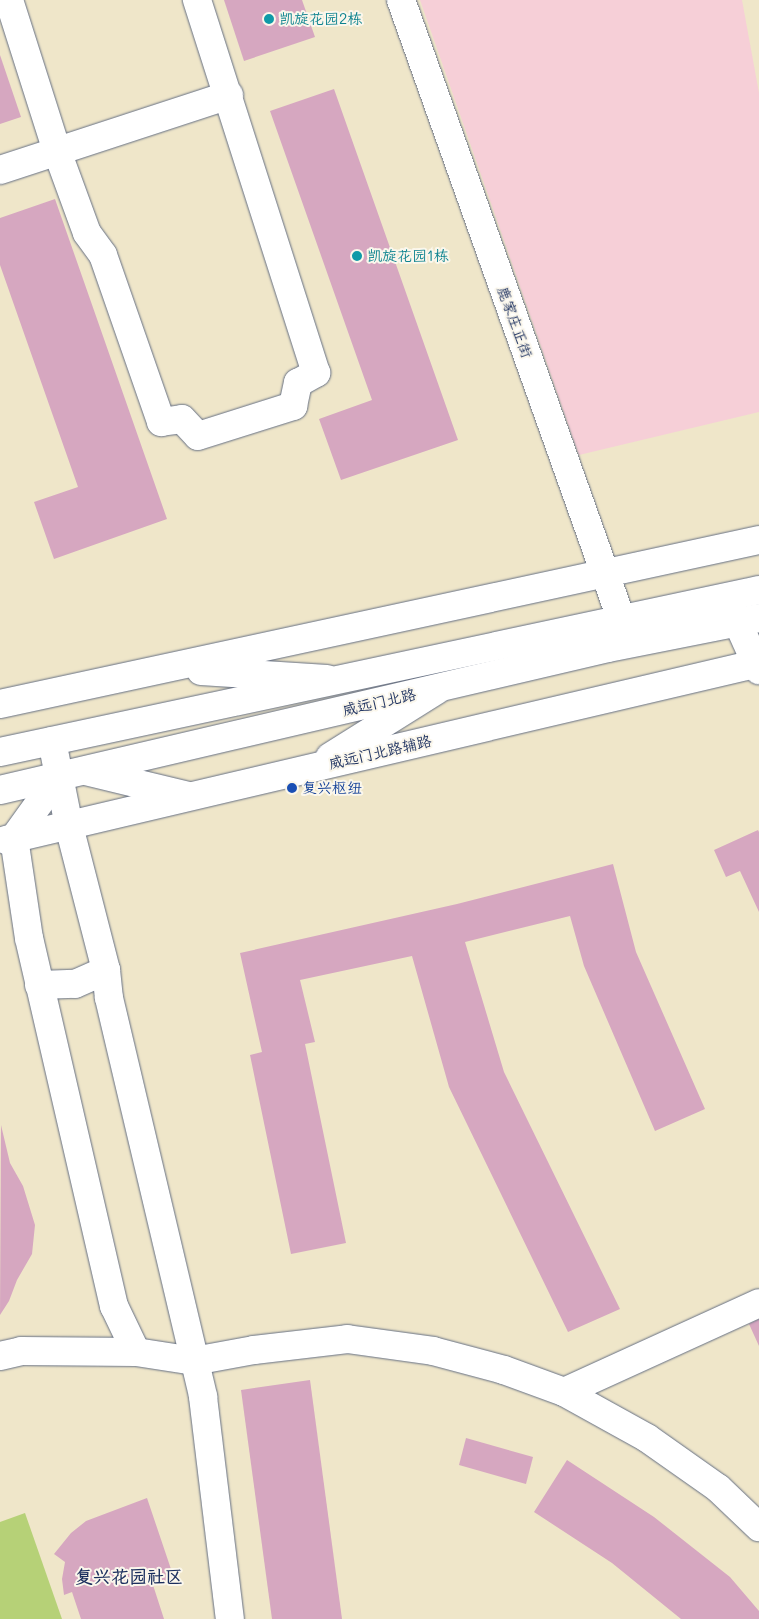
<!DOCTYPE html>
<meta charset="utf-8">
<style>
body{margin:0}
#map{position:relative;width:759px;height:1619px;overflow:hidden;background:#efe6c9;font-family:Mali,"LXGW WenKai TC",sans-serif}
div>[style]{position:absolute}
.built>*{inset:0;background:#f6cfd7}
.green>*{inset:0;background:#b6d177}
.building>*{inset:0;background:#d6a7c0}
.roads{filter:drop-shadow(0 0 1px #656f83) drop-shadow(0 0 1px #656f83)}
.minor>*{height:28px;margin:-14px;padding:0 14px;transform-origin:14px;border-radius:14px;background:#fff}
.primary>*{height:28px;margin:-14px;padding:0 14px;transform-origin:14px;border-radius:14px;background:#fff}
.dots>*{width:14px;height:14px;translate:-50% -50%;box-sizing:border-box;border:2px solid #fbf7ec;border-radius:50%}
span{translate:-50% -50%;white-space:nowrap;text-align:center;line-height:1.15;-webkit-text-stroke:4px #fbf7ec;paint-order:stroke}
.culture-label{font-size:15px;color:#0d838f}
.left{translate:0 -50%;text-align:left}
.street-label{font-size:15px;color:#1b2f5e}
.transit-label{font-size:15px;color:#164399}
.quarter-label{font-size:18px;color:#1b2f5e;font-weight:700}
</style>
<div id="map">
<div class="built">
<i style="clip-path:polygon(420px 0,742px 0,759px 93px,759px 412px,579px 455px)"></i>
</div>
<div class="green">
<i style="clip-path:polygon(25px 1513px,62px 1619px,0 1619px,0 1522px)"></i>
</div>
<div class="building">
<i style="clip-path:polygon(224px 0,302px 0,315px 37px,244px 61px)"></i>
<i style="clip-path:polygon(0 55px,21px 117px,0 124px)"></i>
<i style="clip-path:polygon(334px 89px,458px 440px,341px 480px,319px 419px,372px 400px,270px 111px)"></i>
<i style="clip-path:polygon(55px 199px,167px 519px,54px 559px,34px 502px,78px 487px,0 265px,0 218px)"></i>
<i style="clip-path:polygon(758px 830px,759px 832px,759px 912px,740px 871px,726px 877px,714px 850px)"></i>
<i style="clip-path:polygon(613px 864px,636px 952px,705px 1109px,655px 1131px,584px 966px,570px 916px,465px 942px,504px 1072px,620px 1309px,568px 1332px,449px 1087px,412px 956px,300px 980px,315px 1042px,305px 1044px,346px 1243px,291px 1254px,250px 1055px,262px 1052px,240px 953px,457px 904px)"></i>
<i style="clip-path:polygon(1px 1125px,10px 1163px,23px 1186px,35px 1225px,32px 1254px,17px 1280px,9px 1301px,0 1315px)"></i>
<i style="clip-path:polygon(759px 1319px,759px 1346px,749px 1324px)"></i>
<i style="clip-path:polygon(310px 1380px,342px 1619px,272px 1619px,241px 1390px)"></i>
<i style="clip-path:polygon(466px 1438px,533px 1457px,526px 1484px,459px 1465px)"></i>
<i style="clip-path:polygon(567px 1460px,654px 1517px,730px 1577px,759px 1611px,759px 1619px,681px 1619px,612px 1563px,534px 1512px)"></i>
<i style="clip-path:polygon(147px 1498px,174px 1578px,153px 1585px,164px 1619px,81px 1619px,72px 1592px,64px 1595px,62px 1579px,65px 1562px,54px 1554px,71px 1533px,86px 1521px)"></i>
</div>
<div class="roads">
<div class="minor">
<i style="left:9px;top:0;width:158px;rotate:72.4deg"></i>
<i style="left:57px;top:151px;width:87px;rotate:69.9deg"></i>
<i style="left:87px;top:233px;width:27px;rotate:54deg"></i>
<i style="left:103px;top:255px;width:177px;rotate:70.8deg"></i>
<i style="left:161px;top:422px;width:21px;rotate:-8deg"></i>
<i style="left:182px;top:419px;width:23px;rotate:47deg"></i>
<i style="left:198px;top:436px;width:100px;rotate:-17.5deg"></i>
<i style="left:293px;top:406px;width:24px;rotate:-78deg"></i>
<i style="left:298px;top:383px;width:21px;rotate:-29deg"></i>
<i style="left:316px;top:373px;width:392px;rotate:-107.7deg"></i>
<i style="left:401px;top:0;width:680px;rotate:70.42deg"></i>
<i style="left:0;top:170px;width:241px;rotate:-18.1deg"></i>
<i style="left:728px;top:601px;width:76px;rotate:65.8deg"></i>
<i style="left:201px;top:671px;width:126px;rotate:3.6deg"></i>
<i style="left:0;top:704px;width:777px;rotate:-12.19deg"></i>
<i style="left:52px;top:741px;width:87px;rotate:78.7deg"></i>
<i style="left:69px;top:826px;width:149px;rotate:75.6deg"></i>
<i style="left:106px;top:970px;width:28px;rotate:84deg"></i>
<i style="left:109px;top:998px;width:410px;rotate:76.7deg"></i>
<i style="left:203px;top:1397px;width:224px;rotate:83.1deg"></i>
<i style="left:330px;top:757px;width:126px;rotate:-32.1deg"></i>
<i style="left:85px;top:771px;width:106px;rotate:13.6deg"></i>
<i style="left:58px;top:777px;width:75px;rotate:125.8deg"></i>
<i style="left:14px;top:838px;width:101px;rotate:81.5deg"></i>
<i style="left:29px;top:938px;width:378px;rotate:77deg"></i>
<i style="left:114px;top:1306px;width:51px;rotate:64.4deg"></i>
<i style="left:136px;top:1352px;width:59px;rotate:8.8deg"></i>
<i style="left:194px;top:1361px;width:61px;rotate:-10.4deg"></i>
<i style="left:254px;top:1350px;width:94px;rotate:-6.7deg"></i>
<i style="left:347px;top:1339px;width:87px;rotate:7.9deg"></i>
<i style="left:433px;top:1351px;width:73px;rotate:15deg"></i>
<i style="left:504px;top:1370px;width:64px;rotate:20.1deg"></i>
<i style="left:564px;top:1392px;width:95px;rotate:29deg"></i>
<i style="left:647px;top:1438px;width:87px;rotate:35.2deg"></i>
<i style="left:718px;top:1488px;width:57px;rotate:43.6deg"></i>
<i style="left:6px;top:840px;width:774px;rotate:-13.23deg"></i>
<i style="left:39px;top:985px;width:36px;rotate:-2deg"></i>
<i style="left:75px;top:984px;width:34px;rotate:-24deg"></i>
<i style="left:0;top:1356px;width:22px;rotate:-13deg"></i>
<i style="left:21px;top:1351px;width:115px;rotate:0.5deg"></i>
<i style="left:564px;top:1392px;width:214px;rotate:-24.5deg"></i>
</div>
<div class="primary">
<i style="left:0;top:752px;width:776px;rotate:-12.05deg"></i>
<i style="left:0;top:790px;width:624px;rotate:-13.15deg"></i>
<i style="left:608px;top:648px;width:154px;rotate:-11.2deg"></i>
</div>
</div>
<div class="dots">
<i style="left:269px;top:19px;background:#0f9aa8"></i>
<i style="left:357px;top:256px;background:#0f9aa8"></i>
<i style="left:292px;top:788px;background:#1a4fb4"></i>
</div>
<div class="culture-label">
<span class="left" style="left:279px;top:19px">凯旋花园2栋</span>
<span class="left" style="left:367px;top:256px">凯旋花园1栋</span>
</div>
<div class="street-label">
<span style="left:515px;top:322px;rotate:70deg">鹿家庄正街</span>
<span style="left:379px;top:702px;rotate:-13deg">威远门北路</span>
<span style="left:380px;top:752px;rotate:-13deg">威远门北路辅路</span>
</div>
<div class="transit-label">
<span class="left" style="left:302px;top:788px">复兴枢纽</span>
</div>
<div class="quarter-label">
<span style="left:129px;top:1576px">复兴花园社区</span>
</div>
</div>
